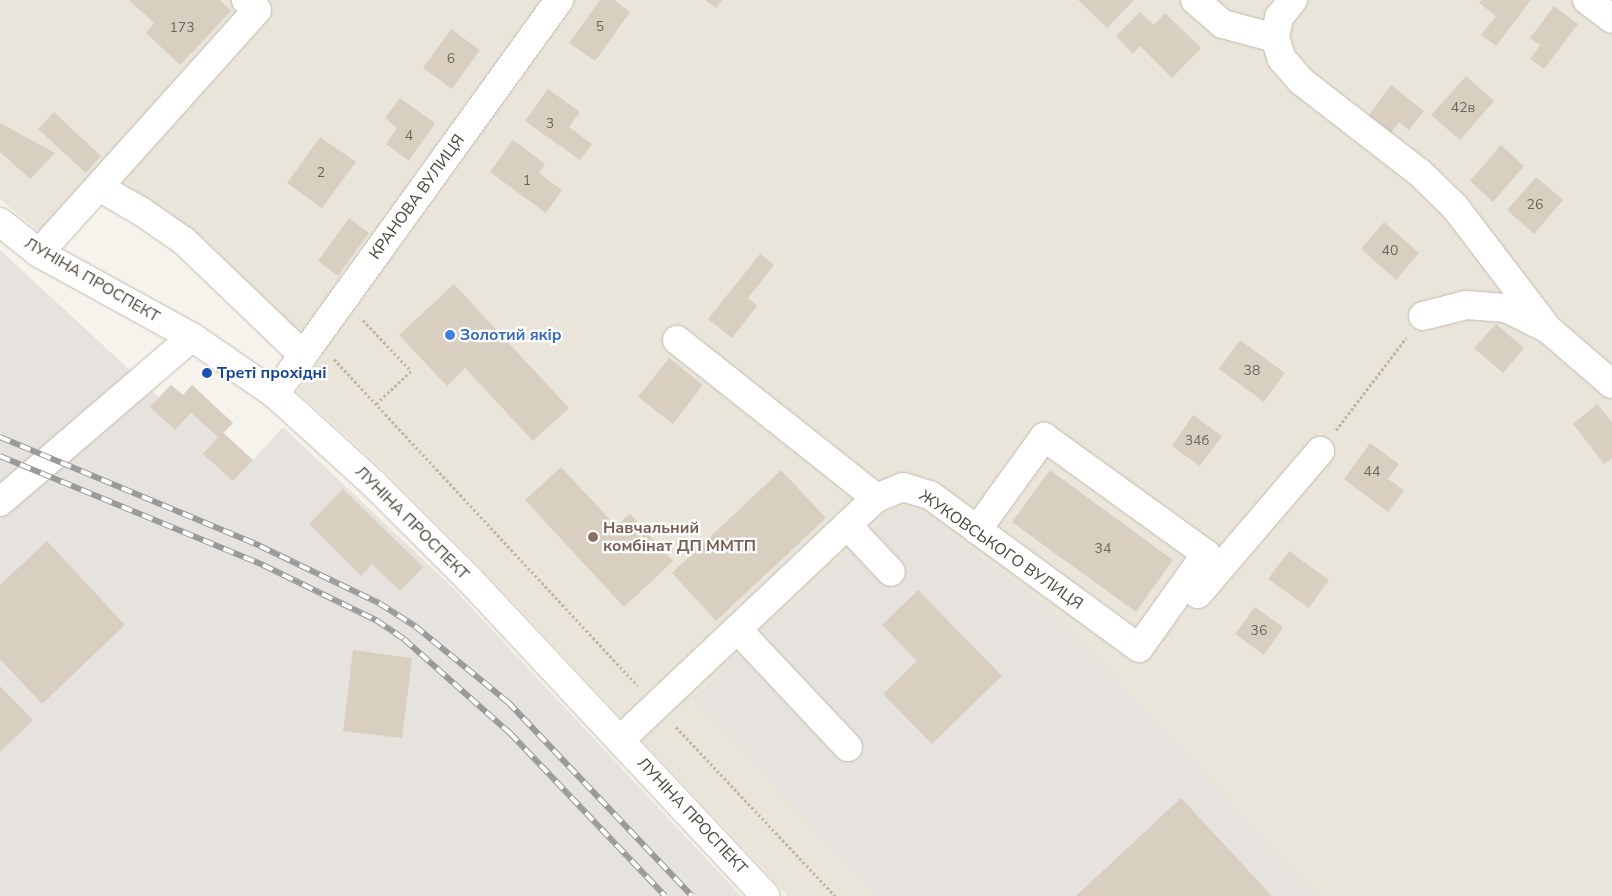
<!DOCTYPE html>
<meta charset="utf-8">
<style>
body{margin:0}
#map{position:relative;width:1612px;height:896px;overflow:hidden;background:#f6f3ec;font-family:"Nunito Sans",sans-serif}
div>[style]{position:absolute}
.residential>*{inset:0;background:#eae5da}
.industrial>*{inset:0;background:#e6e2dd}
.building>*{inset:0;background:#d8cfc1}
.path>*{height:3px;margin-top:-1.5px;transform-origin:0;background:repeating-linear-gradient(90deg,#c4b79f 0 2.5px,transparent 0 5px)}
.roads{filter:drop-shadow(0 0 1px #c2bbae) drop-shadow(0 0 1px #c2bbae)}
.minor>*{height:28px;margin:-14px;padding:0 14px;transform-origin:14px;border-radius:14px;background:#fff}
.rail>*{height:5.5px;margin-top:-2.75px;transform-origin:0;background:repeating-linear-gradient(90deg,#fff 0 11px,#9a9a9a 0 22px);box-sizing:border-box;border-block:1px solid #9a9a9a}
.dots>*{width:14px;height:14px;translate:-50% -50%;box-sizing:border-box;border:2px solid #fff;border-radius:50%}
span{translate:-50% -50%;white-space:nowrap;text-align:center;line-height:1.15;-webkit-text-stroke:4.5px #fff;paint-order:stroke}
.number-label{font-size:14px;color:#6e675b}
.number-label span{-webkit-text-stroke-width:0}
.street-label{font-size:16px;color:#4b4439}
.shop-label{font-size:16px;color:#366cbe;font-weight:700}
.left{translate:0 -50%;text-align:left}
.transit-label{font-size:16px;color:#164399;font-weight:700}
.education-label{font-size:16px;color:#785e54;font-weight:700}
</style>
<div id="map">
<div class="residential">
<i style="clip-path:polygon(0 0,1612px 0,1612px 896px,788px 896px,480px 567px,389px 475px,297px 392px,322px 356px,192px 231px,149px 200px,94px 171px,39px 232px,0 199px)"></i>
</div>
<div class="industrial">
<i style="clip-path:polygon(0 250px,159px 397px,171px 385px,183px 395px,192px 385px,233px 423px,224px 433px,253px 460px,283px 427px,453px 588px,741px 896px,0 896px)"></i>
<i style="clip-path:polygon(899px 508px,921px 512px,1048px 607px,1318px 896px,877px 896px,692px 698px,888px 514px)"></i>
</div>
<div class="building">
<i style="clip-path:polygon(129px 0,220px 0,231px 11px,180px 65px,146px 33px,154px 23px)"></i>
<i style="clip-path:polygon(600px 0,614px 0,630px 12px,595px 61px,569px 43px)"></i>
<i style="clip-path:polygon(705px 0,722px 0,716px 8px)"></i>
<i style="clip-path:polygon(1078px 0,1134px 0,1107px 28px)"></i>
<i style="clip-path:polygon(1482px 0,1531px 0,1496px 46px,1481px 35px,1496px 16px,1479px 3px)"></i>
<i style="clip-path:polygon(1554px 6px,1578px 24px,1544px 69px,1530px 59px,1540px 45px,1530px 38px)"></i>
<i style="clip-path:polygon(1140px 12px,1154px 25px,1165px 13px,1201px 48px,1172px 78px,1140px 46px,1133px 54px,1116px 36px)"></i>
<i style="clip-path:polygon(451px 29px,480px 50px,452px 89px,423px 68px)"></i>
<i style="clip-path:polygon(1466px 76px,1494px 101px,1460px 140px,1431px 115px)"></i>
<i style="clip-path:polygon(1391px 85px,1424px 111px,1409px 130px,1399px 122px,1391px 133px,1368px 116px)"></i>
<i style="clip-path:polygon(548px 89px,580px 112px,569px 127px,592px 144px,580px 160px,525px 121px)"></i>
<i style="clip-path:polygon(400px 98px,435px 123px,409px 161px,386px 144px,397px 128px,385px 118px)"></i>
<i style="clip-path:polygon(54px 112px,101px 156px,86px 173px,38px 129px)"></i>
<i style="clip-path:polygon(0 123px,55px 153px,30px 179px,0 152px)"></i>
<i style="clip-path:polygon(320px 137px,356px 162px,322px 208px,287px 183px)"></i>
<i style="clip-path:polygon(513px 140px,545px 164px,539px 173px,562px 190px,546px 213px,490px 172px)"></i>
<i style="clip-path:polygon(1501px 145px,1524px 166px,1493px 202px,1470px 181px)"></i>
<i style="clip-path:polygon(1536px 177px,1563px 200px,1534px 234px,1507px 210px)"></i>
<i style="clip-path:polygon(349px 218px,369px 233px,338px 276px,318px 261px)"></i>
<i style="clip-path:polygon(1384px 222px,1419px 253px,1396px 280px,1361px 249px)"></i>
<i style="clip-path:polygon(760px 254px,774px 265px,748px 298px,757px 306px,732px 338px,708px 319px)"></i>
<i style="clip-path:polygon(454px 284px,569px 408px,533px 441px,465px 368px,447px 386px,399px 335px)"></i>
<i style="clip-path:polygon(1496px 324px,1524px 348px,1503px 373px,1474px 348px)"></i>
<i style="clip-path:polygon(1240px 340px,1285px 373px,1264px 402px,1219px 369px)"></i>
<i style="clip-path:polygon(669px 358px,703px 385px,673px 424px,638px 397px)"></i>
<i style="clip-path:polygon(171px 385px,183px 395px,192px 385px,233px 423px,223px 433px,253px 460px,233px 481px,203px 454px,218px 437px,191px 413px,175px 430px,150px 407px)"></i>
<i style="clip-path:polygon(1597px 404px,1612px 422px,1612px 458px,1604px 464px,1573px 424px)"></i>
<i style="clip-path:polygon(1193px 415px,1222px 436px,1200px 466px,1172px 446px)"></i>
<i style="clip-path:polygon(1370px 443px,1399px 464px,1388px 479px,1404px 490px,1388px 512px,1344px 479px)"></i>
<i style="clip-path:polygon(561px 467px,616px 526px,630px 514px,673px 561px,624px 607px,525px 500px)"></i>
<i style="clip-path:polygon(781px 470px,826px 518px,716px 621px,672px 573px)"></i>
<i style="clip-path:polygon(1050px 470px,1173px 560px,1136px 612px,1012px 522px)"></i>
<i style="clip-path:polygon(343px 489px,423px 567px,400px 591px,372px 564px,361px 576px,309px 524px)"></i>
<i style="clip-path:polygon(47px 541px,125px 625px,42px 704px,0 659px,0 585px)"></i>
<i style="clip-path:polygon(1289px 551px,1329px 580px,1309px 608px,1268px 579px)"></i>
<i style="clip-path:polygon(918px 590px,1002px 676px,932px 744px,883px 694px,917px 661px,882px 625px)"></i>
<i style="clip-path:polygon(1255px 607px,1283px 627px,1264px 655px,1235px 634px)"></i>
<i style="clip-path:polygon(353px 650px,412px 658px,402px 738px,343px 731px)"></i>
<i style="clip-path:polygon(0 686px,33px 720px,0 752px)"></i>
<i style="clip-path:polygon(1181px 798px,1272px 896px,1076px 896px)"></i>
</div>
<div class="path">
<i style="left:363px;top:320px;width:70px;rotate:46.7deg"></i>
<i style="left:411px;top:371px;width:48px;rotate:136.7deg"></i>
<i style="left:334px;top:359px;width:446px;rotate:47.1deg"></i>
<i style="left:1336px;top:430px;width:116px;rotate:-52.7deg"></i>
<i style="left:676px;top:727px;width:232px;rotate:46.7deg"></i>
</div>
<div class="roads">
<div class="minor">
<i style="left:1195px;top:0;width:37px;rotate:41deg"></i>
<i style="left:1223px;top:24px;width:54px;rotate:15.1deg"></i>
<i style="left:1293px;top:0;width:22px;rotate:129deg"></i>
<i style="left:1279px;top:17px;width:21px;rotate:101deg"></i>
<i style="left:1275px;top:38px;width:22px;rotate:72deg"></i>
<i style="left:1282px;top:59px;width:29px;rotate:49deg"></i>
<i style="left:1301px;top:81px;width:150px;rotate:37.7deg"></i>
<i style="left:1420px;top:173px;width:49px;rotate:44.2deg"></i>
<i style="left:1455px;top:207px;width:153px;rotate:52.7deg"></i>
<i style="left:1548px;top:329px;width:84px;rotate:40.7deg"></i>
<i style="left:1587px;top:0;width:31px;rotate:37deg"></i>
<i style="left:99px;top:187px;width:50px;rotate:30.2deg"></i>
<i style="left:142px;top:212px;width:51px;rotate:34.6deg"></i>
<i style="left:184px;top:241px;width:165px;rotate:43.8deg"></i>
<i style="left:0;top:222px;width:50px;rotate:38.5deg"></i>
<i style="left:39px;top:253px;width:175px;rotate:28.8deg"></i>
<i style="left:192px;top:337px;width:101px;rotate:34.5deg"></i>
<i style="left:275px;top:394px;width:134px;rotate:42.3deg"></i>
<i style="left:374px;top:484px;width:134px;rotate:45deg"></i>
<i style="left:469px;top:579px;width:434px;rotate:46.9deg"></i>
<i style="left:39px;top:253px;width:326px;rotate:-48.1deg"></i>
<i style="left:257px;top:10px;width:15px;rotate:-138deg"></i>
<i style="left:1423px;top:316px;width:44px;rotate:-14.3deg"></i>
<i style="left:1466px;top:305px;width:40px;rotate:4.3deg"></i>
<i style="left:1506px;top:308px;width:40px;rotate:26.6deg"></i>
<i style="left:677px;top:340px;width:254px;rotate:38.4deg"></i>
<i style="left:275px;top:394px;width:486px;rotate:-54.2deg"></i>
<i style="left:0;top:502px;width:253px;rotate:-40.7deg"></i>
<i style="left:847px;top:525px;width:64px;rotate:46.9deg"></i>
<i style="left:977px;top:530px;width:115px;rotate:-54.2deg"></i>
<i style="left:1044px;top:437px;width:200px;rotate:35.8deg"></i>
<i style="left:1206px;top:554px;width:115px;rotate:125.5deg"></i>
<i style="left:1198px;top:594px;width:188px;rotate:-49.5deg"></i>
<i style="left:737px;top:629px;width:162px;rotate:46.8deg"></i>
<i style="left:620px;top:740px;width:352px;rotate:-43.4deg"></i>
<i style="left:876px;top:498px;width:29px;rotate:-22deg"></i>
<i style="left:903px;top:487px;width:28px;rotate:17deg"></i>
<i style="left:930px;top:495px;width:259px;rotate:36.2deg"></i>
</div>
</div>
<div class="rail">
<i style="left:0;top:437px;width:282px;rotate:22.7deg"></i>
<i style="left:260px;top:546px;width:132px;rotate:25.6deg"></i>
<i style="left:379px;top:603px;width:43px;rotate:32.6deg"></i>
<i style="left:415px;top:626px;width:120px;rotate:39.3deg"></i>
<i style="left:508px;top:702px;width:267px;rotate:46.5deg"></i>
<i style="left:0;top:456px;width:285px;rotate:22.5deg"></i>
<i style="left:263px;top:565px;width:126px;rotate:26deg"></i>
<i style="left:376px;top:620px;width:34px;rotate:34deg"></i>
<i style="left:404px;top:639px;width:142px;rotate:41.6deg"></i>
<i style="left:510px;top:733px;width:225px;rotate:46.4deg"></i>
</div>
<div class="dots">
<i style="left:450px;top:335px;background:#3f7fe0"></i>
<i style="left:207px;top:373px;background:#1a4fb4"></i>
<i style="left:593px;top:537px;background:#8d6e63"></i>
</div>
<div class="number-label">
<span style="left:600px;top:27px">5</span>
<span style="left:182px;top:28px">173</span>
<span style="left:451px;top:59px">6</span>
<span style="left:1463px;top:108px">42в</span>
<span style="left:550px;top:124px">3</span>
<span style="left:409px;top:136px">4</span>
<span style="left:321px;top:173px">2</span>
<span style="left:527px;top:181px">1</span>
<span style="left:1535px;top:205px">26</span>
<span style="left:1390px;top:251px">40</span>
<span style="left:1252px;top:371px">38</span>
<span style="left:1197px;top:441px">34б</span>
<span style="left:1372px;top:472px">44</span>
<span style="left:1103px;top:549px">34</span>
<span style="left:1259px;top:631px">36</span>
</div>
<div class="street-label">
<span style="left:417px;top:197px;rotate:-54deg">КРАНОВА ВУЛИЦЯ</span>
<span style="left:92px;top:280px;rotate:30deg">ЛУНІНА ПРОСПЕКТ</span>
<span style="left:412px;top:523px;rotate:45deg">ЛУНІНА ПРОСПЕКТ</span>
<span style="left:1001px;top:550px;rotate:35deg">ЖУКОВСЬКОГО ВУЛИЦЯ</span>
<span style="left:692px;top:816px;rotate:47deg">ЛУНІНА ПРОСПЕКТ</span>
</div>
<div class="shop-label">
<span class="left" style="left:460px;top:335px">Золотий якір</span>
</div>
<div class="transit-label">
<span class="left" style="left:217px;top:373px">Треті прохідні</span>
</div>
<div class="education-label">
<span class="left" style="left:603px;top:537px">Навчальний<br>комбінат ДП ММТП</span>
</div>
</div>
